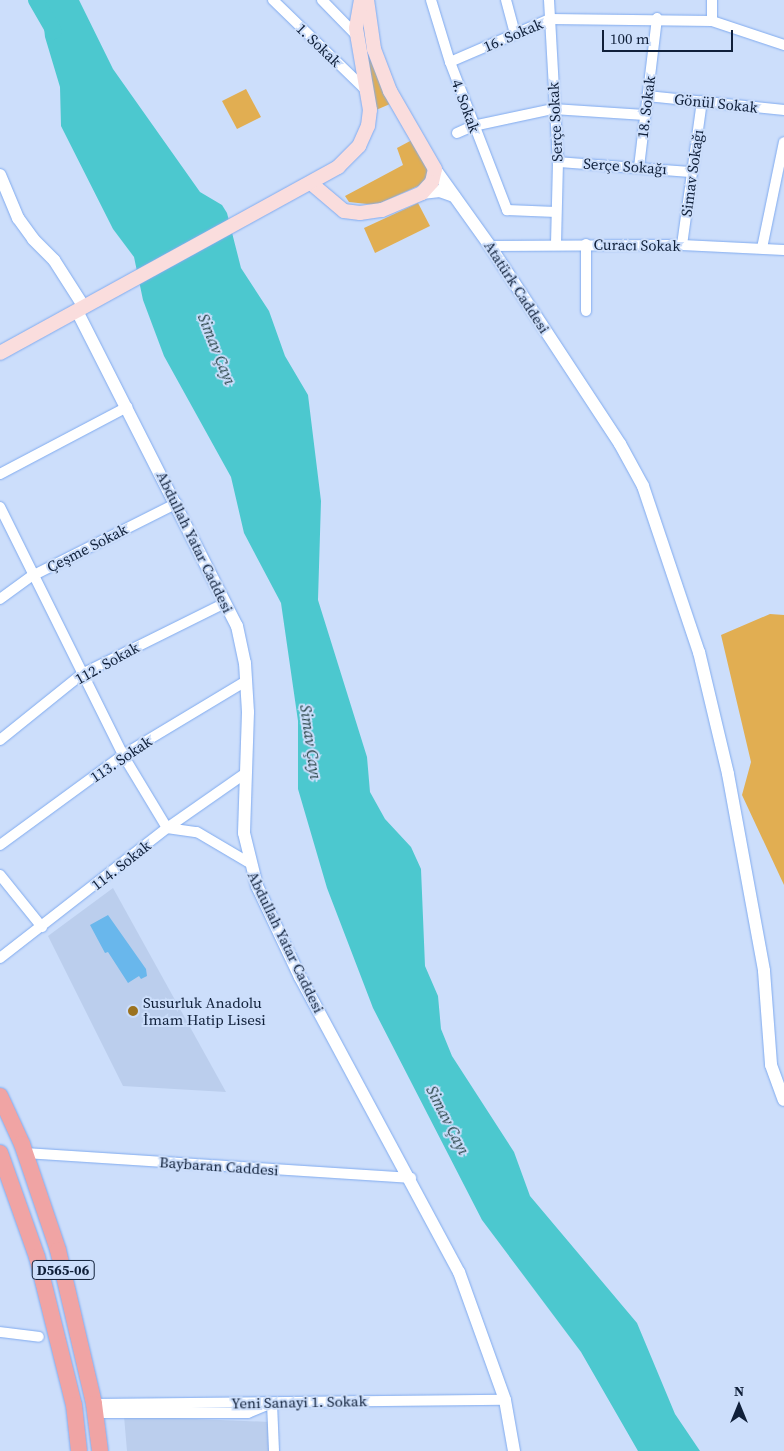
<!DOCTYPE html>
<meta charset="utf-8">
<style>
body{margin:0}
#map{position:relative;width:784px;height:1451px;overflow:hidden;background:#ccdefb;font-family:"Source Serif 4",serif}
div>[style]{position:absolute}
.built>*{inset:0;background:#bbceed}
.green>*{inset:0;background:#e1ae52}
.water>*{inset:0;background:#4cc8cf}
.river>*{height:16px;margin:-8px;padding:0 8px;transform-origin:8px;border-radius:8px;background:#4cc8cf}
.building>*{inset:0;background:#69b7ec}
.roads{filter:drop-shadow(0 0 1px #81abef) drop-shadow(0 0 1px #81abef)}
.minor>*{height:10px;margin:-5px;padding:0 5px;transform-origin:5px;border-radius:5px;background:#fff}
.tertiary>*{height:12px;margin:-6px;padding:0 6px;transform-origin:6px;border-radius:6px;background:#fff}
.secondary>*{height:14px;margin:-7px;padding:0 7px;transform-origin:7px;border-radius:7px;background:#fadddd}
.trunk>*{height:16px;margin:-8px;padding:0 8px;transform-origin:8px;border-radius:8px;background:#f0a4a4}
.dots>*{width:14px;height:14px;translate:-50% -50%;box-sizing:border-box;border:2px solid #ccdefb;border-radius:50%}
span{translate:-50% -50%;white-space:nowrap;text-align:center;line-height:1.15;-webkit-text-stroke:4px #ccdefb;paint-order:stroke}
.shield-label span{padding:1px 4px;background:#ccdefb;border:1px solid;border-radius:4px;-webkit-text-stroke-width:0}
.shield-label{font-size:14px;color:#10203a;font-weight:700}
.street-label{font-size:15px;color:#10203a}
.poi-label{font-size:15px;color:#10203a}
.left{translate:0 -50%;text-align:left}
.water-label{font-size:16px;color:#1e393b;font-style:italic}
.north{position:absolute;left:714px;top:1381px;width:50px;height:50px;-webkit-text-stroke:4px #ccdefb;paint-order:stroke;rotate:0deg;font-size:14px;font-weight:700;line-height:20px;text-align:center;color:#10203a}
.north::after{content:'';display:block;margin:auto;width:18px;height:22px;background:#10203a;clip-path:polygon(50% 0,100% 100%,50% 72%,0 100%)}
.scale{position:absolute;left:602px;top:30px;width:131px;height:22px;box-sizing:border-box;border:2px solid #10203a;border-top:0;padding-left:6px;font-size:15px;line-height:18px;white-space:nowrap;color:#10203a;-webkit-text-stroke:4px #ccdefb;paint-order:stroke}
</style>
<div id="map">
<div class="built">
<i style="clip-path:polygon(113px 888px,226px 1092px,123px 1086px,48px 936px)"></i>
<i style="clip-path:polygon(124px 1416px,270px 1422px,271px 1451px,127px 1451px)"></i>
</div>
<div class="green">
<i style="clip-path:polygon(365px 25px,390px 104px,376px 110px,359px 26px)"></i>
<i style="clip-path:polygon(246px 89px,261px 117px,237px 129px,222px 101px)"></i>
<i style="clip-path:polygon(412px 140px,430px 168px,427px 182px,376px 205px,349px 202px,345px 196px,403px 165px,397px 148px)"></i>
<i style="clip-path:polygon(418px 203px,430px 226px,375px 253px,364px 228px)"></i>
<i style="clip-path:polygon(770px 614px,784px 615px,784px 885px,742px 795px,751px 762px,721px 635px)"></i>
</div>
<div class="water">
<i style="clip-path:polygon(41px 0,79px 0,113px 69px,200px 192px,222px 205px,227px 213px,241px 268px,269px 311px,285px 356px,308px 395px,321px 501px,318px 600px,367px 757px,370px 792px,385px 819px,411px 847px,421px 869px,425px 966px,438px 996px,441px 1029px,452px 1056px,514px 1152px,530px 1196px,637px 1323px,675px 1414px,700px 1451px,638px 1451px,581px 1352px,482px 1220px,373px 1008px,327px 888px,298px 789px,298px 721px,281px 603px,244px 533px,231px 477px,164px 356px,143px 300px,134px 257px,113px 229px,61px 126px,60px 87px,45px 37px)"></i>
</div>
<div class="river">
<i style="left:36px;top:0;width:36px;rotate:60deg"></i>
</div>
<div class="building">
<i style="clip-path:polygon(108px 915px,146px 969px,147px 976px,141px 979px,139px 976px,128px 983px,108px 952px,105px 953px,90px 925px)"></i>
</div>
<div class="roads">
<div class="minor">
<i style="left:273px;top:0;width:128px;rotate:44.1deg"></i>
<i style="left:322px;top:0;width:50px;rotate:45.8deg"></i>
<i style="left:431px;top:0;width:65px;rotate:73deg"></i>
<i style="left:450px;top:62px;width:159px;rotate:68.9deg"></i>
<i style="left:507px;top:210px;width:49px;rotate:2.3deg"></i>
<i style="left:506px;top:0;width:34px;rotate:75deg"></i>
<i style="left:549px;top:0;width:162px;rotate:86.8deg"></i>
<i style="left:558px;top:162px;width:82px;rotate:91.4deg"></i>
<i style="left:712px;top:0;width:21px;rotate:90deg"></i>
<i style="left:450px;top:62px;width:109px;rotate:-23.3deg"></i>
<i style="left:550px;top:19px;width:162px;rotate:0.7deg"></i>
<i style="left:712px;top:21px;width:76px;rotate:18.4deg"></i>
<i style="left:647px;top:96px;width:138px;rotate:5.8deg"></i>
<i style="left:457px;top:133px;width:17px;rotate:-24deg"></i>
<i style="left:473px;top:126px;width:82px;rotate:-12deg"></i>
<i style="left:553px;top:109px;width:92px;rotate:3.7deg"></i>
<i style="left:558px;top:162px;width:134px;rotate:4.3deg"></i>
<i style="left:639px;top:167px;width:150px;rotate:-83.1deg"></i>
<i style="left:586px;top:244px;width:67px;rotate:90deg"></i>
<i style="left:682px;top:245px;width:145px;rotate:-82.1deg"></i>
<i style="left:490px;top:246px;width:192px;rotate:-0.3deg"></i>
<i style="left:682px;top:245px;width:102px;rotate:2.8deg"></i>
<i style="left:762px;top:248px;width:108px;rotate:-78.3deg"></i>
<i style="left:0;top:474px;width:144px;rotate:-27.8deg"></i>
<i style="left:0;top:507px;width:277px;rotate:63.6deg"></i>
<i style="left:123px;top:755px;width:85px;rotate:58.9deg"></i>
<i style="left:167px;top:828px;width:30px;rotate:8deg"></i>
<i style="left:197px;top:832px;width:59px;rotate:30.5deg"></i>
<i style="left:0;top:599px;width:39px;rotate:-36deg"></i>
<i style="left:32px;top:576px;width:162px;rotate:-26.7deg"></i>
<i style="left:0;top:740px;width:105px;rotate:-38.8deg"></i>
<i style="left:82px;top:674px;width:160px;rotate:-26.4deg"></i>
<i style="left:0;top:845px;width:152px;rotate:-36.2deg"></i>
<i style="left:123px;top:755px;width:144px;rotate:-31deg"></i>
<i style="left:0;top:875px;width:67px;rotate:51.1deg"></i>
<i style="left:0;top:958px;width:212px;rotate:-37.9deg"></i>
<i style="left:167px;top:828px;width:93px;rotate:-34.9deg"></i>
<i style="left:26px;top:1153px;width:386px;rotate:3.7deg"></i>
<i style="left:0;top:1332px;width:39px;rotate:7deg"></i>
<i style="left:272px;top:1403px;width:48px;rotate:87.6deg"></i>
<i style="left:94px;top:1404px;width:411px;rotate:-0.6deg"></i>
<i style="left:95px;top:1413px;width:153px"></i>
<i style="left:248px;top:1413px;width:21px;rotate:-23deg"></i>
</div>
<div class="tertiary">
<i style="left:435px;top:169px;width:95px;rotate:54.5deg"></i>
<i style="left:490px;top:246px;width:237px;rotate:56.7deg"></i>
<i style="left:620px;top:444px;width:48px;rotate:61.3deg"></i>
<i style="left:643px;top:486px;width:175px;rotate:71.4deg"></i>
<i style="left:699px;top:652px;width:125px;rotate:76.6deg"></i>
<i style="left:728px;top:774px;width:200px;rotate:79.6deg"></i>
<i style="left:764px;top:971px;width:94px;rotate:85.7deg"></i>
<i style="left:771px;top:1065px;width:37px;rotate:70deg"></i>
<i style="left:0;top:175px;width:47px;rotate:67.3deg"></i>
<i style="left:18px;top:218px;width:26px;rotate:54deg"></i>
<i style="left:33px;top:239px;width:30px;rotate:45deg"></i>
<i style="left:54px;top:260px;width:56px;rotate:57.4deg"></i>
<i style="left:422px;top:193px;width:18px;rotate:-6deg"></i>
<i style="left:440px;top:191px;width:15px;rotate:20deg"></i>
<i style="left:77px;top:311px;width:353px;rotate:63.1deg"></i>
<i style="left:237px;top:626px;width:38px;rotate:78deg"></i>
<i style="left:245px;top:663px;width:49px;rotate:86.5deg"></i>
<i style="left:248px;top:712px;width:121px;rotate:91.9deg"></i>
<i style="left:244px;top:833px;width:55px;rotate:76.2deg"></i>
<i style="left:257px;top:886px;width:101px;rotate:64.7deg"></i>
<i style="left:300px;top:977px;width:335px;rotate:61.7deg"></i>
<i style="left:459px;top:1272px;width:136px;rotate:70.2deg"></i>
<i style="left:505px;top:1400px;width:52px;rotate:80deg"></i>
</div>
<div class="secondary">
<i style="left:312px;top:184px;width:42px;rotate:40.2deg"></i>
<i style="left:344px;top:211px;width:16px;rotate:7deg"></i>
<i style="left:360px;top:213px;width:22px;rotate:-8deg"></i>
<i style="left:382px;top:210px;width:43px;rotate:-23deg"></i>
<i style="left:422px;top:193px;width:15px;rotate:-48deg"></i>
<i style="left:432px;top:182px;width:13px;rotate:-77deg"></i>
<i style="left:435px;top:169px;width:90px;rotate:-120deg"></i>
<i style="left:390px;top:91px;width:45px;rotate:-110.9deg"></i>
<i style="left:374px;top:49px;width:49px;rotate:-98.1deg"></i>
<i style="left:0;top:353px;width:386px;rotate:-28.8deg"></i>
<i style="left:338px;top:167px;width:30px;rotate:-45deg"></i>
<i style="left:359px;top:146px;width:22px;rotate:-66deg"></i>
<i style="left:368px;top:126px;width:16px;rotate:-83deg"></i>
<i style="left:370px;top:110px;width:83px;rotate:-99.7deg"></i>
<i style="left:356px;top:28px;width:28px;rotate:-80deg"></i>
</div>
<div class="trunk">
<i style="left:0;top:1096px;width:53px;rotate:65.4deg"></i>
<i style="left:22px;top:1144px;width:112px;rotate:71.2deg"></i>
<i style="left:58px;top:1250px;width:158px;rotate:76.8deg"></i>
<i style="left:94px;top:1404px;width:47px;rotate:82.7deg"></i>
<i style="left:0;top:1153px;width:110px;rotate:70.4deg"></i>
<i style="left:37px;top:1257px;width:153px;rotate:76deg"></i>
<i style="left:74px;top:1405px;width:46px;rotate:83.8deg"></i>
</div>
</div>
<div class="dots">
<i style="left:133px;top:1011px;background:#9b721f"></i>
</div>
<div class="shield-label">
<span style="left:63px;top:1270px">D565-06</span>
</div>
<div class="street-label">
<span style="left:513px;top:35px;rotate:-23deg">16. Sokak</span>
<span style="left:319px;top:45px;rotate:44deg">1. Sokak</span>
<span style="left:716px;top:103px;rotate:6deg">Gönül Sokak</span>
<span style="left:466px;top:106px;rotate:70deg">4. Sokak</span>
<span style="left:646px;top:107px;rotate:-83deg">18. Sokak</span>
<span style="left:555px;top:122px;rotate:-93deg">Serçe Sokak</span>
<span style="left:625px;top:166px;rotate:4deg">Serçe Sokağı</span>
<span style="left:692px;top:173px;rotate:-82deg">Simav Sokağı</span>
<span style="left:637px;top:245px;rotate:1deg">Curacı Sokak</span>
<span style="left:517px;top:287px;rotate:57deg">Atatürk Caddesi</span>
<span style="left:195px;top:542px;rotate:64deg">Abdullah Yatar Caddesi</span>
<span style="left:87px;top:548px;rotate:-27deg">Çeşme Sokak</span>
<span style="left:107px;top:663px;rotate:-29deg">112. Sokak</span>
<span style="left:121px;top:759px;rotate:-34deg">113. Sokak</span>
<span style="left:121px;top:865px;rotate:-38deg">114. Sokak</span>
<span style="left:286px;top:942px;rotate:64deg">Abdullah Yatar Caddesi</span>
<span style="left:219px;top:1166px;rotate:4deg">Baybaran Caddesi</span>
<span style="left:299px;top:1402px;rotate:-1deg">Yeni Sanayi 1. Sokak</span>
</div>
<div class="poi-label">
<span class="left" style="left:143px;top:1011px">Susurluk Anadolu<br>İmam Hatip Lisesi</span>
</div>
<div class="water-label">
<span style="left:217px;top:349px;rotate:68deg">Simav Çayı</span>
<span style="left:311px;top:742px;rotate:82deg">Simav Çayı</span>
<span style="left:448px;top:1120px;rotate:63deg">Simav Çayı</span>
</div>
<div class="north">N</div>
<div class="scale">100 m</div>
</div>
